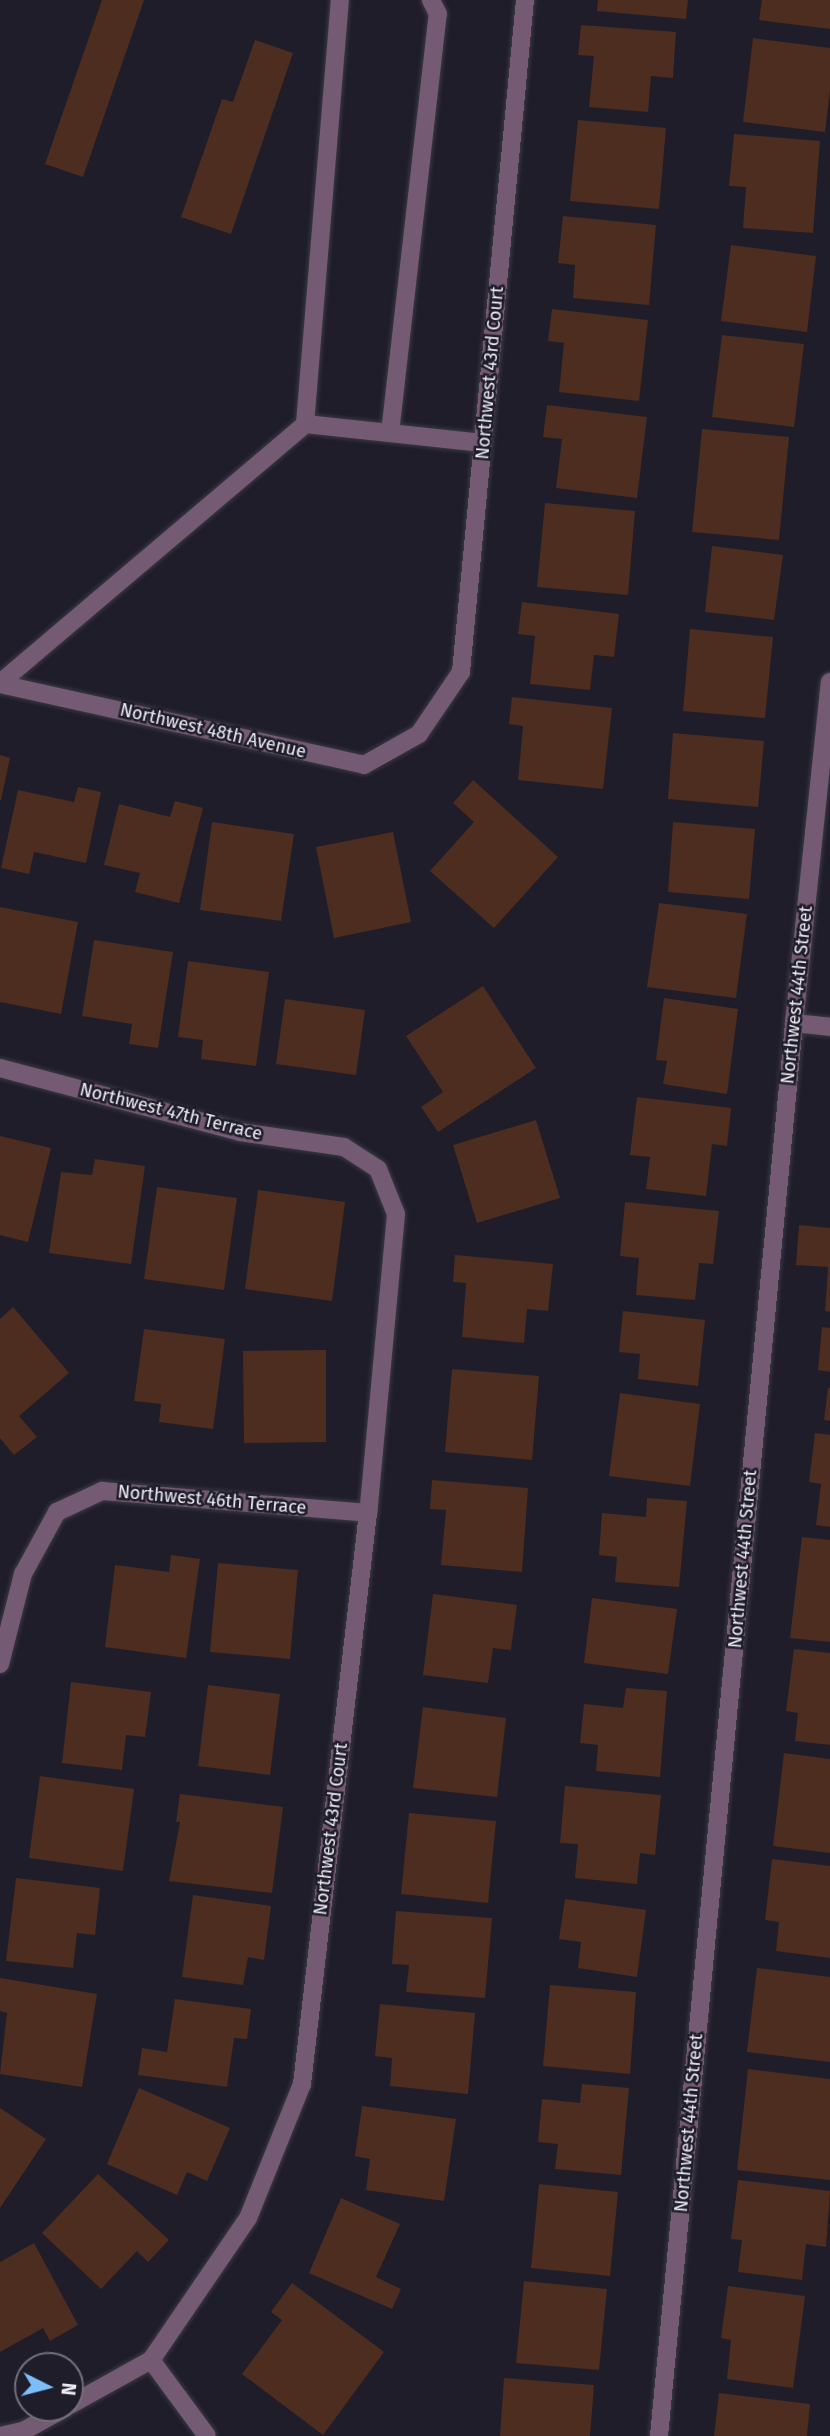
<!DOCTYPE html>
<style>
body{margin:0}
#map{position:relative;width:830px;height:2436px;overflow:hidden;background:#1f1d2a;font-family:"Fira Sans",sans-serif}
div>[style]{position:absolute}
.building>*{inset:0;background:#4c2d1f}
.roads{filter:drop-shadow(0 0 2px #3c3a46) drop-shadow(0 0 2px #3c3a46)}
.lane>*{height:18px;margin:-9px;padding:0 9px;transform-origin:9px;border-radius:9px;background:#745a73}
.street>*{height:18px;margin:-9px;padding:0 9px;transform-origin:9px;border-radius:9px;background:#745a73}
span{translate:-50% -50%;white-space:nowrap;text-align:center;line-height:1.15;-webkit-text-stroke:5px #1f1d2a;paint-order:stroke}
.street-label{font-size:18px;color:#edecf5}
.north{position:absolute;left:14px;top:2352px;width:70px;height:70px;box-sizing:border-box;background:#1f1d2a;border:2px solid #71707b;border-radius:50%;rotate:96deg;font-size:19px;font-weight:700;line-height:28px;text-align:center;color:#edecf5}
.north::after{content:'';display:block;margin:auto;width:24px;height:32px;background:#7cbef9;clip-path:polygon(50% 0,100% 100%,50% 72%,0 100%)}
</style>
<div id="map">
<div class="building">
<i style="clip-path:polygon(102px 0,144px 0,83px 177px,45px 164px)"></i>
<i style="clip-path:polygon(598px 0,688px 0,686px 19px,597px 11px)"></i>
<i style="clip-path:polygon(762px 0,830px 0,830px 29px,759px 20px)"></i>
<i style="clip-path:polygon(581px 25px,676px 32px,673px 78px,651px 76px,648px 112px,589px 107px,594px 56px,578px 55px)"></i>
<i style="clip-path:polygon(753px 38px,830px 48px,830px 90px,825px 132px,743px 122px)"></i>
<i style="clip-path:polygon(255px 40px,293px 53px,231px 234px,181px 217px,222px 99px,233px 102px)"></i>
<i style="clip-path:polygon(578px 120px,666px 128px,659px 209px,570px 201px)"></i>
<i style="clip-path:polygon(734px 134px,820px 141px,813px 233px,743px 228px,746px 187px,729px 186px)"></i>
<i style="clip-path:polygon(563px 216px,656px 225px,649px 305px,573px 298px,575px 265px,558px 263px)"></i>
<i style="clip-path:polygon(731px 245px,816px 256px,807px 332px,721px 321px)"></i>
<i style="clip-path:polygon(552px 309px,648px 320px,639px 401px,559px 392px,564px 343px,548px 341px)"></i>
<i style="clip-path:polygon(722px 335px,804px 344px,794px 427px,712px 417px)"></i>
<i style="clip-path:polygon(547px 405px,647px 417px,637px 498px,556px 488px,562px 439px,543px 437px)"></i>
<i style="clip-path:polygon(702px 429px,789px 437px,779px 540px,692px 532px)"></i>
<i style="clip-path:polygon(545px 503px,635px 511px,628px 595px,537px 587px)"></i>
<i style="clip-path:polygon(712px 546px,783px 555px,774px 620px,705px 612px)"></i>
<i style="clip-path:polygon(522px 602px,619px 614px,614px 657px,594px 655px,590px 690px,530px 684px,535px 636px,518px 634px)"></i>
<i style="clip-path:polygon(690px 629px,773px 637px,765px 718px,683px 711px)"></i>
<i style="clip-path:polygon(512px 697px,612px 708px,603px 789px,518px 780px,523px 726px,509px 724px)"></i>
<i style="clip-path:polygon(673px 733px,764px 741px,758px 807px,668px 799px)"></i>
<i style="clip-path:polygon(0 755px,10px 758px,1px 800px,0 800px)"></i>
<i style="clip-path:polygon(473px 780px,558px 857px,494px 928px,430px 871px,474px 822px,453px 803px)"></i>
<i style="clip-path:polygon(78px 787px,101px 792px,86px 863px,34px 852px,29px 874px,1px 868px,18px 790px,74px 802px)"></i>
<i style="clip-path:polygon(175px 801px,203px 808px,179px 903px,135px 892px,140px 873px,104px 865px,119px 804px,170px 817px)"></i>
<i style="clip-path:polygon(212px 822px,294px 834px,281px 921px,200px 910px)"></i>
<i style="clip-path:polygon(673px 822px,755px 829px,749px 899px,668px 892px)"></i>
<i style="clip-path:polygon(393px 832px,411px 922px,334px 938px,316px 847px)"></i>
<i style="clip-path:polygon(659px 903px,747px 914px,736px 998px,647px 987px)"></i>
<i style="clip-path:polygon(0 907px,78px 922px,61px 1014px,0 1002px)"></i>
<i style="clip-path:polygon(94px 940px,173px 952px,158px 1048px,129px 1044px,132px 1024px,82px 1016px)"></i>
<i style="clip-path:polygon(188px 961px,269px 972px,256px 1066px,201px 1059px,203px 1040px,178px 1037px)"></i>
<i style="clip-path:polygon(483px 986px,536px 1068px,438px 1132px,421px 1107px,443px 1092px,406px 1036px)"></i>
<i style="clip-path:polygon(664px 998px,738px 1009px,727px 1094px,663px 1084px,667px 1061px,656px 1060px)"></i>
<i style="clip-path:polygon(285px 999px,365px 1010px,356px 1075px,276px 1064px)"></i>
<i style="clip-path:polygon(637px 1097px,731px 1108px,727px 1146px,712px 1144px,706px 1196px,646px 1189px,650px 1157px,630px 1155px)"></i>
<i style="clip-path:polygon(536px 1120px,560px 1198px,477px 1223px,453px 1145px)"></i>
<i style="clip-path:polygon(0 1136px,51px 1148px,28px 1242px,0 1235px)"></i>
<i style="clip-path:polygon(95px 1159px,145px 1166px,131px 1264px,49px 1253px,61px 1172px,92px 1175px)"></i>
<i style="clip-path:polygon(157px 1187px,237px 1198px,224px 1290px,144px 1279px)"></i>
<i style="clip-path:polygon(258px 1190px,345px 1202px,332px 1301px,245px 1289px)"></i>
<i style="clip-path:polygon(625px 1202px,719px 1211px,713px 1264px,699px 1263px,695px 1300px,636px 1295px,639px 1258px,620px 1256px)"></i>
<i style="clip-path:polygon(799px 1225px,830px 1228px,830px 1312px,825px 1311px,828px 1267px,796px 1265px)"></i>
<i style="clip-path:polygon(455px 1255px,553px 1264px,548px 1311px,527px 1309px,524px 1343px,462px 1337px,466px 1283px,453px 1282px)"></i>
<i style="clip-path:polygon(13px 1307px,69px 1373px,19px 1416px,37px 1437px,14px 1455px,0 1438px,0 1319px)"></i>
<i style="clip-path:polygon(623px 1311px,705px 1320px,698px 1386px,638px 1379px,640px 1354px,619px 1352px)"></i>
<i style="clip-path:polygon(822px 1327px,830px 1328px,830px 1372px,818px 1370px)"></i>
<i style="clip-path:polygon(144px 1329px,225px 1339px,213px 1429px,159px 1422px,161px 1404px,134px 1401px)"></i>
<i style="clip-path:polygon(326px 1350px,326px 1442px,244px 1443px,243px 1351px)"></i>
<i style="clip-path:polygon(452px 1369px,539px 1376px,532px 1460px,445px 1452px)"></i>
<i style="clip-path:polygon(828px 1388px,830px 1388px,830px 1421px,824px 1420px)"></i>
<i style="clip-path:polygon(620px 1393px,700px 1404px,690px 1486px,609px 1476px)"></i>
<i style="clip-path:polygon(815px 1433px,830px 1435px,830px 1527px,816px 1525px,821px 1484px,809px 1482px)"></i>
<i style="clip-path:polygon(432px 1480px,528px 1488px,522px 1572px,441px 1565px,446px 1510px,430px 1509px)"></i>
<i style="clip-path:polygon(647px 1498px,687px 1501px,679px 1587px,615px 1582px,617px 1557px,599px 1555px,602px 1513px,646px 1517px)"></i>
<i style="clip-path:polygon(802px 1537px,830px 1540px,830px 1642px,790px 1638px)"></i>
<i style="clip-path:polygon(171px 1555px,200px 1559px,186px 1658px,105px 1647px,115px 1565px,169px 1572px)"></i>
<i style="clip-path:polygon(218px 1563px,298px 1570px,290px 1659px,210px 1652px)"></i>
<i style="clip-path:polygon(433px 1594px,517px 1605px,511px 1650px,493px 1648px,488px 1683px,423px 1675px)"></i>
<i style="clip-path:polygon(592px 1598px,677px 1609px,668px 1674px,584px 1663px)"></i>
<i style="clip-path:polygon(794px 1649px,830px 1653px,830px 1745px,795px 1741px,798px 1713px,786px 1711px)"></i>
<i style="clip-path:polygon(71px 1682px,151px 1692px,145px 1737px,126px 1735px,122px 1770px,62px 1763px)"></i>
<i style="clip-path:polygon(208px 1685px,280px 1694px,270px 1775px,198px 1766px)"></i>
<i style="clip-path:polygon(626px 1688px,667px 1691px,660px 1777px,596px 1771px,598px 1745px,580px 1743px,584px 1704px,623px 1708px)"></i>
<i style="clip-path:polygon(423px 1707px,506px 1718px,497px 1797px,413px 1788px)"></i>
<i style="clip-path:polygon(784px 1753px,830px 1759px,830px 1853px,773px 1846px)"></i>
<i style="clip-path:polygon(40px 1776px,134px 1789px,123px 1871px,29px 1858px)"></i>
<i style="clip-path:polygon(565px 1786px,661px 1795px,655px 1855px,640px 1853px,637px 1884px,575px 1878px,578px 1844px,560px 1843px)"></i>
<i style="clip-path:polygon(180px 1794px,283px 1807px,272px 1893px,169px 1881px,180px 1822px,176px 1822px)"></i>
<i style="clip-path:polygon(409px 1813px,496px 1821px,488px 1903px,401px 1894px)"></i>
<i style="clip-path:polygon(772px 1859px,830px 1866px,830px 1958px,776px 1951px,779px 1922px,765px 1920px)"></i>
<i style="clip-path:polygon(16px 1878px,100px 1888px,95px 1935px,77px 1933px,73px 1968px,6px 1961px)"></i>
<i style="clip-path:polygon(193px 1895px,271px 1906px,264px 1960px,248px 1957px,243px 1985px,182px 1977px)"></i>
<i style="clip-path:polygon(565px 1899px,646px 1910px,637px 1977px,578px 1968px,581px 1942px,559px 1939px)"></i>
<i style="clip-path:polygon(396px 1911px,492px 1918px,485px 1998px,406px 1992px,409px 1965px,392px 1964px)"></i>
<i style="clip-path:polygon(757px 1968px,830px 1977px,830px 2062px,747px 2052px)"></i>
<i style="clip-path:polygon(0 1978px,97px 1994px,82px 2087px,0 2074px,7px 2013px,0 2011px)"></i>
<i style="clip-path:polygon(550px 1985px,636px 1992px,630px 2074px,543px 2066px)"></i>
<i style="clip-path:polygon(175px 1999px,251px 2009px,247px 2039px,234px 2038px,227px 2087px,138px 2075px,142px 2048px,167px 2052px)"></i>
<i style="clip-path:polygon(380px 2004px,475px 2013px,468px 2094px,390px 2086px,392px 2058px,375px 2056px)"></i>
<i style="clip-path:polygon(748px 2069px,830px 2079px,830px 2180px,737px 2170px)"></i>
<i style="clip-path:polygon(582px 2084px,629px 2088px,621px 2175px,555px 2169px,558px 2144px,538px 2142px,542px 2099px,580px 2103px)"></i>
<i style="clip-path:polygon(139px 2088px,230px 2128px,207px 2181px,187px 2172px,177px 2195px,107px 2164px)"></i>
<i style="clip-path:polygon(362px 2106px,456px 2119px,444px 2201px,366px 2190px,370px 2159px,355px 2156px)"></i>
<i style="clip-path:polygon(0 2108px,46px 2139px,0 2208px)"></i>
<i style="clip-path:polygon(98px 2174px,169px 2240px,148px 2262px,137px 2251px,101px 2289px,42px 2233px)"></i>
<i style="clip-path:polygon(738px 2180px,830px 2191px,826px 2247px,806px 2244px,802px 2280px,738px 2272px,742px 2240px,731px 2239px)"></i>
<i style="clip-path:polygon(539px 2184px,618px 2192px,610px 2276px,531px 2268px)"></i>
<i style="clip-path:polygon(341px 2198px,400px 2224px,376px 2277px,401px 2289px,392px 2309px,309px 2273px)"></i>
<i style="clip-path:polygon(34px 2243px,78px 2325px,50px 2341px,43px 2328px,0 2352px,0 2262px)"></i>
<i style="clip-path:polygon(524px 2281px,607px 2289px,599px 2370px,516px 2363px)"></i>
<i style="clip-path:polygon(292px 2283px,384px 2352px,323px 2435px,242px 2374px,282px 2320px,271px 2312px)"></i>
<i style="clip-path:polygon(728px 2286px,805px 2296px,793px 2388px,727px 2379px,731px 2340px,721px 2338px)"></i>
<i style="clip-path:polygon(504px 2378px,594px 2385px,590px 2436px,500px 2436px)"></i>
<i style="clip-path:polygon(719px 2393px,810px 2404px,807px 2436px,714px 2436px)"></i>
</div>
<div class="roads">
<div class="lane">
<i style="left:305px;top:424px;width:179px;rotate:6.1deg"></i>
<i style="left:390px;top:433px;width:422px;rotate:-83.5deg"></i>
<i style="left:438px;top:14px;width:16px;rotate:-117deg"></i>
<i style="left:0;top:683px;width:400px;rotate:-40.3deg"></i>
<i style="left:305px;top:424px;width:425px;rotate:-85.3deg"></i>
</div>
<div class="street">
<i style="left:0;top:684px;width:373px;rotate:12.5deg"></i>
<i style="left:364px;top:765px;width:63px;rotate:-29.4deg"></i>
<i style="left:419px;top:734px;width:75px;rotate:-55.9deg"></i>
<i style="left:461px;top:672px;width:675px;rotate:-84.56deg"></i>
<i style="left:794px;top:1023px;width:36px;rotate:6deg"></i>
<i style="left:0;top:1068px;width:248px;rotate:14.9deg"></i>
<i style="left:240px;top:1132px;width:105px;rotate:8.2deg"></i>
<i style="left:344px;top:1147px;width:40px;rotate:32.9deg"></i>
<i style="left:378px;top:1169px;width:48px;rotate:68.2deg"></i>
<i style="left:396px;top:1214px;width:300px;rotate:95.3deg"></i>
<i style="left:368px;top:1513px;width:575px;rotate:96.59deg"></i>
<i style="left:302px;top:2084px;width:144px;rotate:111.9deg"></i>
<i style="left:248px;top:2218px;width:172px;rotate:124.3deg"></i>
<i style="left:151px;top:2360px;width:94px;rotate:53.6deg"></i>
<i style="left:0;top:1664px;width:93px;rotate:-75.7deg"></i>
<i style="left:23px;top:1574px;width:71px;rotate:-61.3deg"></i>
<i style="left:57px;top:1512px;width:50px;rotate:-25deg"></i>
<i style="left:102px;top:1491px;width:267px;rotate:4.7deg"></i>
<i style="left:70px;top:2405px;width:93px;rotate:-29.1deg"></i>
<i style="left:0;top:2436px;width:26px;rotate:-13deg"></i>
<i style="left:25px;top:2430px;width:46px;rotate:-28.8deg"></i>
<i style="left:659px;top:2436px;width:1419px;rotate:-84.54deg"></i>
<i style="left:794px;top:1023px;width:343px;rotate:-84deg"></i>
</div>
</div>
<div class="street-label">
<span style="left:490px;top:373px;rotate:-85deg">Northwest 43rd Court</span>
<span style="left:213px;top:731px;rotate:13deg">Northwest 48th Avenue</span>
<span style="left:797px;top:995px;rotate:-84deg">Northwest 44th Street</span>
<span style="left:171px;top:1112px;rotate:14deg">Northwest 47th Terrace</span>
<span style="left:212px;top:1500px;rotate:5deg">Northwest 46th Terrace</span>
<span style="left:743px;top:1559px;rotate:-85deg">Northwest 44th Street</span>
<span style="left:331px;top:1829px;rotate:-83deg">Northwest 43rd Court</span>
<span style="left:689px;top:2123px;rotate:-85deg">Northwest 44th Street</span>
</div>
<div class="north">N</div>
</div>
